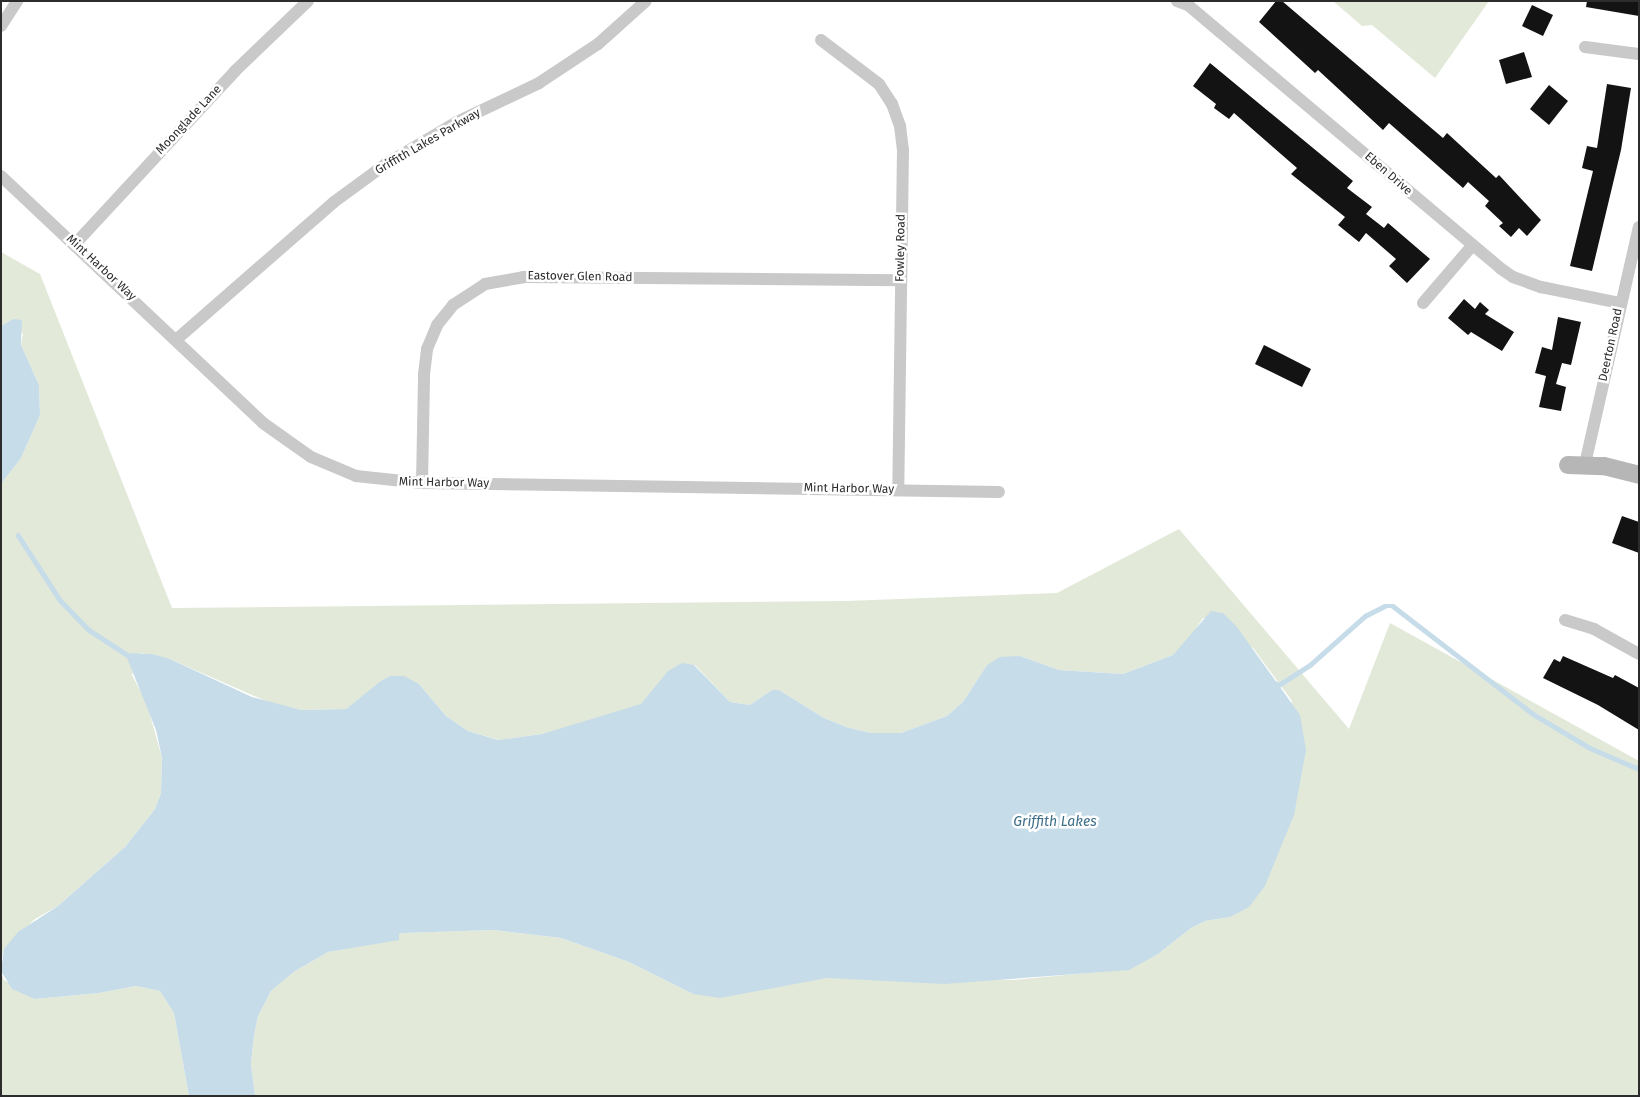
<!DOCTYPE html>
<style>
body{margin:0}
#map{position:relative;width:1640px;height:1097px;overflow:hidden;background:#fff;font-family:"Fira Sans",sans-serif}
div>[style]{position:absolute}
.green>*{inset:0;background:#e2e9d9}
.water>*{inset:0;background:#c6dce9}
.stream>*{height:4.5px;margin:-2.25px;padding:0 2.25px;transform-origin:2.25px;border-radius:2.25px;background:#c6dce9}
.building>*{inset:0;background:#131313}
.street>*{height:12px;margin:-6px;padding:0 6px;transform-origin:6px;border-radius:6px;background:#c9c9c9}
.secondary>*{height:18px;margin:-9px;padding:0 9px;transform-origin:9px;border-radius:9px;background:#b6b6b6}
span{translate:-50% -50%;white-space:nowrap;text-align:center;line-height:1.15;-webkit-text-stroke:5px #fff;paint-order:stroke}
.street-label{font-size:12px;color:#2c2c2c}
.water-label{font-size:14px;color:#3e6e89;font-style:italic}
.frame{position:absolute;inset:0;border:2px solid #2c2c2c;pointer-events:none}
</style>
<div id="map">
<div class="green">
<i style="clip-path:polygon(1333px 1px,1489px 1px,1435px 78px,1372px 25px,1362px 26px)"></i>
<i style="clip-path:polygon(1px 252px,40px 274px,172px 608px,846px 601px,1057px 593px,1179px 529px,1349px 729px,1390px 623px,1639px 761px,1639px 1096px,255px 1096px,251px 1064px,254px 1035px,258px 1016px,271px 991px,295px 971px,328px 952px,399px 939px,399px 934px,403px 933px,494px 930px,561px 938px,629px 962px,693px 994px,827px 978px,1013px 980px,1129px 969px,1158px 954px,1191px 928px,1205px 921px,1230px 917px,1292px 701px,1253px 648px,1203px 618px,1185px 645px,1173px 655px,1123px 674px,1059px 670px,1020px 656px,987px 665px,963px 702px,947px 716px,901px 733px,871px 733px,846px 727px,824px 718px,779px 690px,772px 690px,750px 705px,730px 702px,695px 665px,642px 704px,626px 711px,542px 734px,499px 740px,468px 731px,446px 716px,419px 684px,390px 676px,346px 709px,301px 710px,275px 705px,170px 659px,141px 653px,132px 675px,147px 704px,162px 758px,161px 793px,155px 809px,125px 847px,58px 906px,35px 919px,4px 949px,1px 963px,1px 484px,21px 458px,40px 415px,39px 385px,21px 345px,23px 334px,13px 319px,1px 326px)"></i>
<i style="clip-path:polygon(1px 971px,4px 980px,35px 999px,99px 993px,136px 986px,160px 991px,174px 1013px,189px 1096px,1px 1096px)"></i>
</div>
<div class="water">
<i style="clip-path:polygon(13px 319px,22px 320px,21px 345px,39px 385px,40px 415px,21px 458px,1px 484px,1px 326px)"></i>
<i style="clip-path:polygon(1211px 611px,1223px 613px,1237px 627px,1300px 715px,1306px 750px,1294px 815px,1265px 886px,1249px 907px,1230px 917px,1205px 921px,1191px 928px,1158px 954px,1129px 970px,944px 984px,827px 978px,720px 998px,693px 994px,629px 962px,561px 938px,494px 930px,403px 933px,399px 934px,399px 940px,328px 952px,295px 971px,271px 991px,258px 1016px,254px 1035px,251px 1064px,255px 1096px,189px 1096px,174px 1013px,160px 991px,136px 986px,99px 993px,35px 999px,12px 989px,1px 971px,4px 949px,18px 932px,58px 906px,125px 847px,155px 809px,161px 793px,162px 758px,156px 730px,125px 653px,152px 654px,170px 659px,252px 697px,301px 710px,346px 709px,381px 681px,390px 676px,404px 676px,419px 684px,446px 716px,468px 731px,498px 740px,542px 734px,641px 704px,668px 671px,682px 663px,694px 665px,730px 702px,750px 705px,772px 690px,779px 690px,824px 718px,846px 727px,871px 733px,901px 733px,947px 716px,963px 702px,987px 665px,1000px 657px,1020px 656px,1059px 670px,1123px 674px,1173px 655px)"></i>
</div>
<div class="stream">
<i style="left:18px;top:535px;width:77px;rotate:57.1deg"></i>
<i style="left:60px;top:600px;width:42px;rotate:46deg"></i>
<i style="left:89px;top:630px;width:48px;rotate:33deg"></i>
<i style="left:1275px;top:683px;width:4px;rotate:27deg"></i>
<i style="left:1279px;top:685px;width:37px;rotate:-33deg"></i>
<i style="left:1310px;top:665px;width:74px;rotate:-41.7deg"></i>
<i style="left:1365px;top:616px;width:22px;rotate:-27deg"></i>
<i style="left:1385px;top:606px;width:8px"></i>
<i style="left:1393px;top:606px;width:177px;rotate:37.6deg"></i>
<i style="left:1533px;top:714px;width:66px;rotate:30.8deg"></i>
<i style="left:1590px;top:748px;width:53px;rotate:23.2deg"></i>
</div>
<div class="building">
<i style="clip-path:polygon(1276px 1px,1282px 1px,1443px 138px,1447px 133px,1496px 178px,1499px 175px,1541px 220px,1527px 236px,1519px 228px,1511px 237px,1499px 226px,1503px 223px,1485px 206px,1489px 201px,1468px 182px,1463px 188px,1389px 123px,1383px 130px,1318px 70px,1315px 73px,1259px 22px)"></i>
<i style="clip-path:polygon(1587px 1px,1639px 1px,1639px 16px,1586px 7px)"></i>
<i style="clip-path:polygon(1532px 5px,1553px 15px,1543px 36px,1522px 26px)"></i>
<i style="clip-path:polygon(1524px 52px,1532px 77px,1506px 84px,1499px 60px)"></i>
<i style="clip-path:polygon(1210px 63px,1353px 181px,1347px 188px,1372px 207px,1366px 214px,1384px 228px,1388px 223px,1430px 259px,1407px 283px,1389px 266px,1396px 259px,1366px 233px,1359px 242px,1338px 225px,1345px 217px,1291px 174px,1297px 168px,1234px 113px,1229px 119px,1214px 108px,1216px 104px,1193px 86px)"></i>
<i style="clip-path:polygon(1607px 84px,1631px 88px,1621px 150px,1592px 271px,1570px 266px,1593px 171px,1582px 168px,1587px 146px,1597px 148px)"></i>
<i style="clip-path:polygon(1549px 85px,1568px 101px,1549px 125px,1530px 109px)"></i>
<i style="clip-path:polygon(1464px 299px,1475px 309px,1480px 302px,1489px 310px,1485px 314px,1514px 332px,1502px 351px,1471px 332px,1468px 335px,1448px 318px)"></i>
<i style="clip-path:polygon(1558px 317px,1581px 322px,1571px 365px,1562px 363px,1556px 384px,1566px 387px,1561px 411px,1539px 407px,1546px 376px,1535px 373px,1542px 347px,1552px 350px)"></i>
<i style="clip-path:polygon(1264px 345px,1311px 369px,1302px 387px,1255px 364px)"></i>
<i style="clip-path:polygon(1622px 516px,1639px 522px,1639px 553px,1612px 543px)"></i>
<i style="clip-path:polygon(1563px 656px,1613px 678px,1615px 675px,1639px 688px,1639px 730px,1598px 705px,1543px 678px,1554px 659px,1560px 662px)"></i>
</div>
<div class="street">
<i style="left:1177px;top:1px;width:12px;rotate:20deg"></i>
<i style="left:1188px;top:5px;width:42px;rotate:40.2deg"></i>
<i style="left:1220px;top:32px;width:366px;rotate:40.1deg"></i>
<i style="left:1500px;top:268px;width:16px;rotate:35deg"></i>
<i style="left:1513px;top:277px;width:30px;rotate:20deg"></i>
<i style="left:1541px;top:287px;width:81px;rotate:11.4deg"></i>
<i style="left:1px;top:26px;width:30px;rotate:-57deg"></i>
<i style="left:821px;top:40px;width:73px;rotate:37.2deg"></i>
<i style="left:879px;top:84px;width:24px;rotate:57deg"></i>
<i style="left:892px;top:104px;width:23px;rotate:70deg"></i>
<i style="left:900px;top:126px;width:24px;rotate:83deg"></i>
<i style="left:903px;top:150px;width:340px;rotate:90.8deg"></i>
<i style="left:1585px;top:47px;width:54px;rotate:7.4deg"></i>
<i style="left:1px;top:176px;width:360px;rotate:43.3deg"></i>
<i style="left:263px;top:423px;width:59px;rotate:35.3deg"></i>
<i style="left:311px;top:457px;width:49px;rotate:22.9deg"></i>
<i style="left:356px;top:476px;width:66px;rotate:6.1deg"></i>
<i style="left:422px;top:483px;width:577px;rotate:0.89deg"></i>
<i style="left:75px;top:244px;width:236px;rotate:-47.2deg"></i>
<i style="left:235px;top:71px;width:101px;rotate:-43.8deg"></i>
<i style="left:1423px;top:303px;width:74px;rotate:-49.4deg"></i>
<i style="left:177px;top:339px;width:208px;rotate:-41.1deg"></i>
<i style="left:334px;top:202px;width:64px;rotate:-36.2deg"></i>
<i style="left:386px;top:164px;width:82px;rotate:-30.6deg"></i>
<i style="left:457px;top:122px;width:91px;rotate:-25.4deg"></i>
<i style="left:539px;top:83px;width:71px;rotate:-33.5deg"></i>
<i style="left:598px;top:44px;width:64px;rotate:-41.9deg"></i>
<i style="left:1585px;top:464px;width:243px;rotate:-77.2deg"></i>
<i style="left:422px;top:483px;width:109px;rotate:-88.9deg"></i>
<i style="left:424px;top:374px;width:25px;rotate:-83deg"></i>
<i style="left:427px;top:349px;width:26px;rotate:-67deg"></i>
<i style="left:437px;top:325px;width:26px;rotate:-51deg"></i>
<i style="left:453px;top:305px;width:38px;rotate:-33deg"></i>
<i style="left:485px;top:284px;width:39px;rotate:-10deg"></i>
<i style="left:523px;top:277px;width:378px;rotate:0.5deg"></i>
<i style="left:1565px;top:620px;width:30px;rotate:17deg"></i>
<i style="left:1594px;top:629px;width:51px;rotate:29.1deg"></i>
</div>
<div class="secondary">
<i style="left:1568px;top:465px;width:36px;rotate:2deg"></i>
<i style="left:1604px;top:466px;width:36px;rotate:14deg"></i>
</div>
<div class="street-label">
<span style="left:189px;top:120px;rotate:-47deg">Moonglade Lane</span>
<span style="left:428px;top:142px;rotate:-30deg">Griffith Lakes Parkway</span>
<span style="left:1388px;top:174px;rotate:41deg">Eben Drive</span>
<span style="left:901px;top:248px;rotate:-89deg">Fowley Road</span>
<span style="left:101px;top:268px;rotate:43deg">Mint Harbor Way</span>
<span style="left:580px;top:277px;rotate:1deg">Eastover Glen Road</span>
<span style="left:1611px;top:345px;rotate:-78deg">Deerton Road</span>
<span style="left:444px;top:483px;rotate:1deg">Mint Harbor Way</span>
<span style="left:849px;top:489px;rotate:1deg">Mint Harbor Way</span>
</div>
<div class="water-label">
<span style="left:1055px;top:822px">Griffith Lakes</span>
</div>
<div class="frame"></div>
</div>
